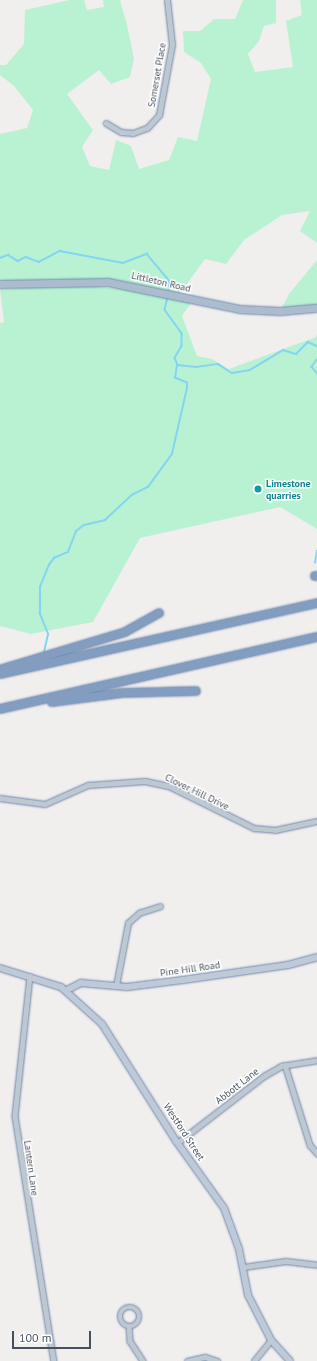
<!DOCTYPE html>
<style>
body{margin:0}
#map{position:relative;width:317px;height:1361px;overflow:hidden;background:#f1eeee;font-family:"PT Sans",sans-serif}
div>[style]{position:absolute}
.green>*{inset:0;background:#b9f2d2}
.stream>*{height:1.5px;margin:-0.75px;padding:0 0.75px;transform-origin:0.75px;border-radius:0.75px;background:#83d5f1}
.roads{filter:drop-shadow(0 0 1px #6e88ac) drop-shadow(0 0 1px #6e88ac)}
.street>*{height:4.5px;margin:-2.25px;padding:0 2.25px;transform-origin:2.25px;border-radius:2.25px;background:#bdc8d1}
.street>.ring{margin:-2.25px;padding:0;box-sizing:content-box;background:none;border:4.5px solid #bdc8d1;border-radius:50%}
.secondary>*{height:6px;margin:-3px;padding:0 3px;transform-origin:3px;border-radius:3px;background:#bfcad9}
.primary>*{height:7px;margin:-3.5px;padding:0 3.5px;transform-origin:3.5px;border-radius:3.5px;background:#acbccf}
.highway>*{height:8px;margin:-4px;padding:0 4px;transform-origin:4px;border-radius:4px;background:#829dc0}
.dots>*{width:11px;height:11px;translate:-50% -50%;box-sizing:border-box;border:2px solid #fff;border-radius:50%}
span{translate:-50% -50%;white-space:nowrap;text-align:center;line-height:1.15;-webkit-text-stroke:3px #fff;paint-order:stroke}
.street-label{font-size:10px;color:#45505d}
.culture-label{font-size:10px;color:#0d838f;font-weight:700}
.left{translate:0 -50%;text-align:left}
.scale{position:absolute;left:12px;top:1331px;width:79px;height:18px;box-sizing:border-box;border:2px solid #45505d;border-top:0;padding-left:5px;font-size:12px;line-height:14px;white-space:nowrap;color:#45505d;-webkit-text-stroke:3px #fff;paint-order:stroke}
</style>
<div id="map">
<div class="green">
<i style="clip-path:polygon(69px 0,84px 0,87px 10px,104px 7px,103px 0,120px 0,127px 25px,134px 59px,130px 77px,111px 84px,99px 70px,67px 94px,93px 130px,82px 147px,90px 166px,109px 170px,116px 140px,131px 146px,139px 169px,169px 160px,178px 137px,197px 141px,211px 79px,201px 63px,184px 52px,183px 31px,200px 31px,214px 19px,235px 19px,243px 0,276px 0,276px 23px,264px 26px,259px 41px,248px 54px,255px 72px,293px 67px,286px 21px,302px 15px,300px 0,317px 0,317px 243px,300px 231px,310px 211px,282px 215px,244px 240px,226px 264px,205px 259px,178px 296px,122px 284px,0 284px,0 134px,27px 128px,33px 110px,14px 86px,0 75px,0 65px,6px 65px,24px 44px,25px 10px)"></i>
<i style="clip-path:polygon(317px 260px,317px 308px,280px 311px,289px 294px)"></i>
<i style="clip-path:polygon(92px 286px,136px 291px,191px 303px,182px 316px,197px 356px,212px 359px,229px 369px,316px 337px,317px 334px,317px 529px,280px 507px,140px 538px,93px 622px,31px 634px,0 626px,0 323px,4px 322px,0 289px)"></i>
</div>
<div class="stream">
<i style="left:0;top:258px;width:9px;rotate:-21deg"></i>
<i style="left:8px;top:255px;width:12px;rotate:31deg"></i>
<i style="left:18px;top:261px;width:9px;rotate:-27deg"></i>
<i style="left:26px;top:257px;width:14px;rotate:21deg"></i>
<i style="left:39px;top:262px;width:24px;rotate:-28deg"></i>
<i style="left:60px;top:251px;width:64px;rotate:10.8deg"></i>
<i style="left:123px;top:263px;width:26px;rotate:-21deg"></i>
<i style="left:147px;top:254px;width:34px;rotate:50deg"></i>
<i style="left:169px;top:280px;width:12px;rotate:90deg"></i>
<i style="left:168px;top:297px;width:13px;rotate:103deg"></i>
<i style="left:165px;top:310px;width:29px;rotate:54deg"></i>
<i style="left:182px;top:333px;width:13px;rotate:90deg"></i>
<i style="left:182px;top:346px;width:14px;rotate:120deg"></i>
<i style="left:175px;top:358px;width:8px;rotate:67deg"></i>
<i style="left:178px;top:365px;width:18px;rotate:6deg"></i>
<i style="left:196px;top:367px;width:22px;rotate:-8deg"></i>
<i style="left:218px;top:364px;width:17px;rotate:33deg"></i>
<i style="left:232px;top:373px;width:18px;rotate:-9deg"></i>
<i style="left:250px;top:370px;width:39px;rotate:-31deg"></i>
<i style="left:283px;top:350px;width:14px;rotate:17deg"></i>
<i style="left:296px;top:354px;width:17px;rotate:-45deg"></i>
<i style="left:308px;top:342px;width:10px;rotate:24deg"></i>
<i style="left:317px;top:360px;width:9px;rotate:126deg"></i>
<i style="left:312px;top:367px;width:8px;rotate:50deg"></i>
<i style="left:315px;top:563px;width:12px;rotate:-81deg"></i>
<i style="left:44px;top:652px;width:18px;rotate:-77deg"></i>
<i style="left:48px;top:634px;width:22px;rotate:-112deg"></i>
<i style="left:40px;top:614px;width:27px;rotate:-90deg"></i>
<i style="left:40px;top:587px;width:24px;rotate:-68deg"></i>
<i style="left:49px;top:565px;width:9px;rotate:-54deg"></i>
<i style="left:54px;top:558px;width:15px;rotate:-23deg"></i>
<i style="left:68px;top:552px;width:22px;rotate:-69deg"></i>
<i style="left:76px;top:531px;width:10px;rotate:-37deg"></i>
<i style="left:84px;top:525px;width:22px;rotate:-13deg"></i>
<i style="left:105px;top:520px;width:37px;rotate:-43deg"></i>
<i style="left:132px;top:495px;width:18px;rotate:-27deg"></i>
<i style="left:148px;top:487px;width:41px;rotate:-54deg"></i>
<i style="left:172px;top:454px;width:68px;rotate:-77.2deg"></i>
<i style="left:187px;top:388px;width:5px;rotate:-90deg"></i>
<i style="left:187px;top:383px;width:13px;rotate:-157deg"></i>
<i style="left:175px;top:378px;width:13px;rotate:-81deg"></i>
</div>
<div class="roads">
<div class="street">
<i style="left:106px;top:123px;width:17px;rotate:31deg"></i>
<i style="left:121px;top:132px;width:12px;rotate:5deg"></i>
<i style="left:133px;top:133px;width:15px;rotate:-20deg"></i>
<i style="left:147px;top:128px;width:18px;rotate:-47deg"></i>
<i style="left:159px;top:115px;width:71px;rotate:-79.5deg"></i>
<i style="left:172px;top:45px;width:45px;rotate:-96.3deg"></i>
<i style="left:0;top:798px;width:45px;rotate:7.6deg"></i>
<i style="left:45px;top:804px;width:47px;rotate:-23.8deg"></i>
<i style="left:88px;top:785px;width:57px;rotate:-4deg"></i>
<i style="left:145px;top:781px;width:25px;rotate:12deg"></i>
<i style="left:169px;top:786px;width:95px;rotate:26.3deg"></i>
<i style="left:254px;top:828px;width:21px;rotate:5deg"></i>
<i style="left:275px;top:830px;width:43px;rotate:-12.1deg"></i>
<i style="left:30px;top:976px;width:141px;rotate:96.1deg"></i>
<i style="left:15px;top:1116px;width:248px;rotate:81deg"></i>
<i style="left:116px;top:986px;width:64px;rotate:-79.2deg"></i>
<i style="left:128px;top:923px;width:15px;rotate:-42deg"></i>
<i style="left:139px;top:913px;width:22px;rotate:-18deg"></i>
<i style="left:285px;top:1065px;width:84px;rotate:72.6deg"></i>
<i style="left:310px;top:1145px;width:11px;rotate:49deg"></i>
<i style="left:177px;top:1143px;width:110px;rotate:-37.6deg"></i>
<i style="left:264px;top:1076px;width:20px;rotate:-30deg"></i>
<i style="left:281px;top:1066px;width:36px;rotate:-9deg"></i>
<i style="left:243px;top:1267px;width:43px;rotate:-7.9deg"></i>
<i style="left:286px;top:1261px;width:31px;rotate:7deg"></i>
<i class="ring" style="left:120px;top:1307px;width:15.5px;height:15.5px"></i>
<i style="left:129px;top:1326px;width:15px;rotate:86deg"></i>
<i style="left:130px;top:1341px;width:24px;rotate:57deg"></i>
<i style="left:187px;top:1361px;width:18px;rotate:-13deg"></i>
<i style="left:205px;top:1357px;width:13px;rotate:18deg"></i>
<i style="left:254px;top:1361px;width:27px;rotate:-51deg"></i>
</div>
<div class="secondary">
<i style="left:0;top:968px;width:64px;rotate:17.3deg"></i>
<i style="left:61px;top:987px;width:55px;rotate:42.1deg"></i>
<i style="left:102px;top:1024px;width:138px;rotate:57.7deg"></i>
<i style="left:176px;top:1141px;width:82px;rotate:54.4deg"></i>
<i style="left:224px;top:1208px;width:44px;rotate:69.9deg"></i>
<i style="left:239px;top:1249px;width:47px;rotate:78.9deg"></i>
<i style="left:248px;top:1295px;width:51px;rotate:62.9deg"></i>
<i style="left:271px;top:1340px;width:28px;rotate:48deg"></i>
<i style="left:67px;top:990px;width:16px;rotate:-27deg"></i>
<i style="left:81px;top:983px;width:46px;rotate:5deg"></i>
<i style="left:127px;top:987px;width:56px;rotate:-7.1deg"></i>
<i style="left:183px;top:980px;width:106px;rotate:-8.1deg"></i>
<i style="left:288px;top:965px;width:30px;rotate:-15deg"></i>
</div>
<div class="primary">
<i style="left:0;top:284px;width:108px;rotate:-1.1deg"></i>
<i style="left:108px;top:282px;width:134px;rotate:11.6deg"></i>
<i style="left:239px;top:309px;width:41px;rotate:2.8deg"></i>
<i style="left:280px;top:311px;width:37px;rotate:-5deg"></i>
</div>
<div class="highway">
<i style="left:315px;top:576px;width:2px"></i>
<i style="left:2px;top:669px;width:128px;rotate:-16.7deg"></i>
<i style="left:125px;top:632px;width:39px;rotate:-29deg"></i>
<i style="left:0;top:674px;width:325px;rotate:-12.6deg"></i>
<i style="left:52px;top:702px;width:71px;rotate:-7.3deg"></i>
<i style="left:122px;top:693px;width:74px;rotate:-1.5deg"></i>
<i style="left:0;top:709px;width:325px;rotate:-12.8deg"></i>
</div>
</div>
<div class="dots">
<i style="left:258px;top:489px;background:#0f9aa8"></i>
</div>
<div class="street-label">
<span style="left:157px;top:75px;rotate:-80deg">Somerset Place</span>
<span style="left:161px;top:282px;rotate:13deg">Littleton Road</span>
<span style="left:197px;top:792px;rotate:26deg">Clover Hill Drive</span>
<span style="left:190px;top:969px;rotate:-8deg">Pine Hill Road</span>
<span style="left:237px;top:1086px;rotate:-38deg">Abbott Lane</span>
<span style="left:184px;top:1132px;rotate:57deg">Westford Street</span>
<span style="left:31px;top:1168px;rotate:82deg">Lantern Lane</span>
</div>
<div class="culture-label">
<span class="left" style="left:266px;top:489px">Limestone<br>quarries</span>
</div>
<div class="scale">100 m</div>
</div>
